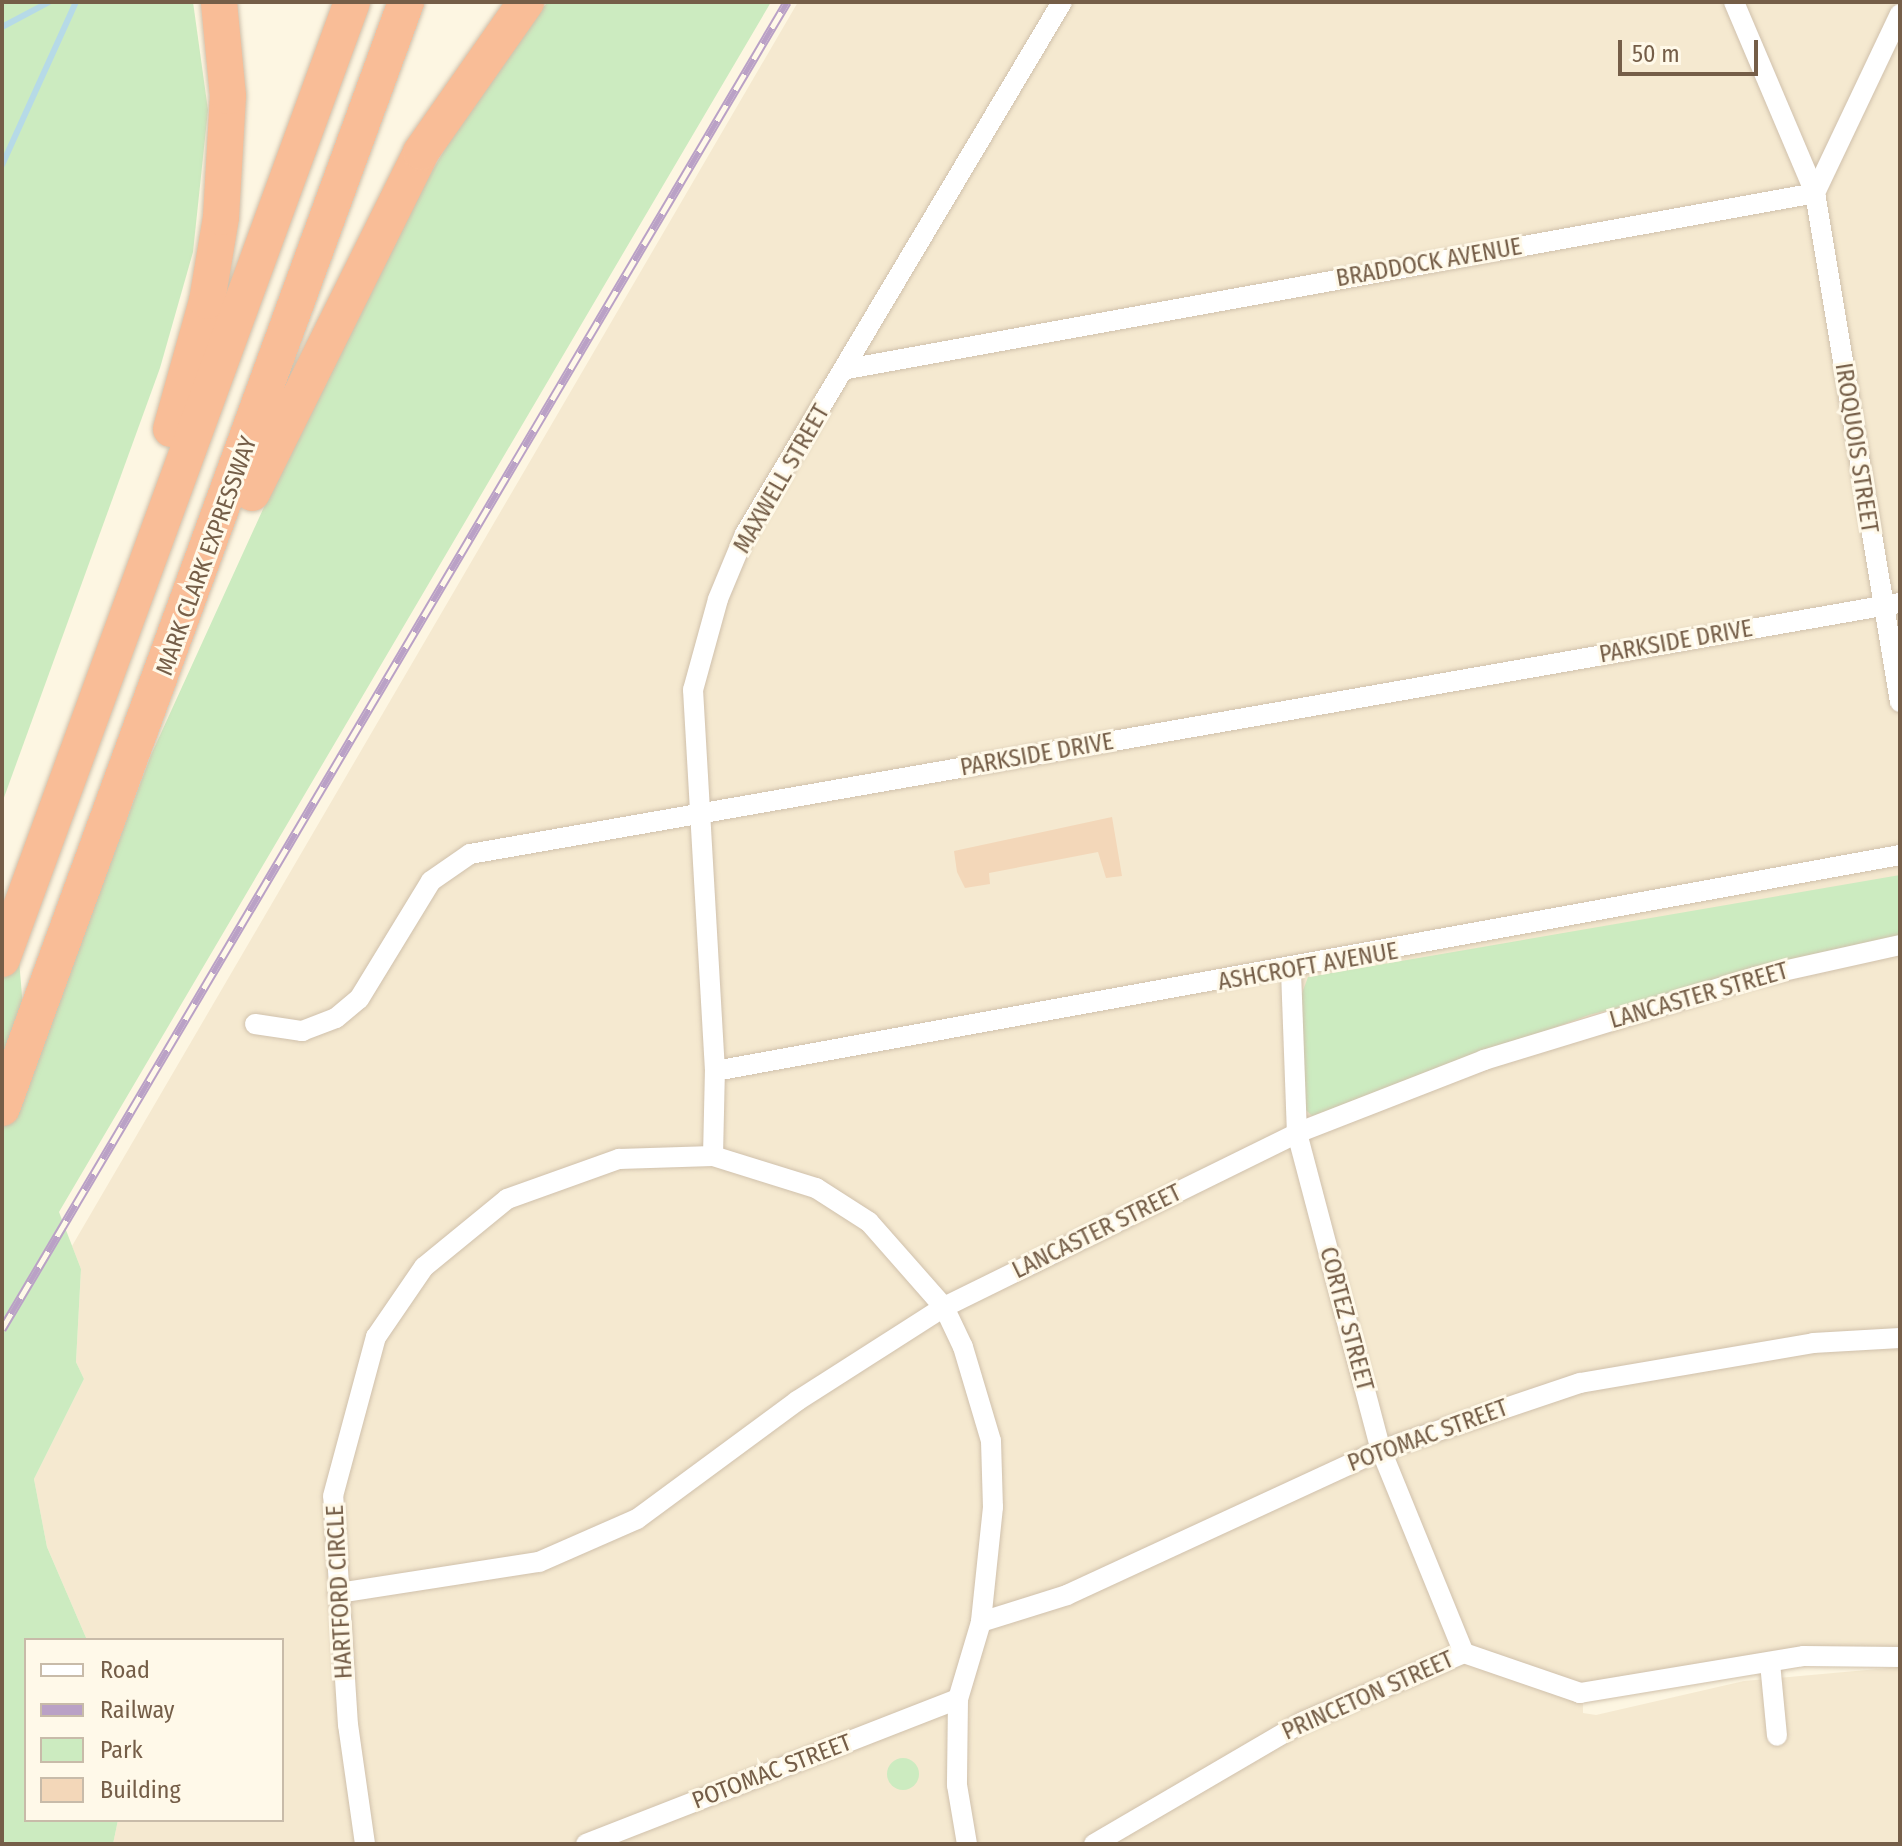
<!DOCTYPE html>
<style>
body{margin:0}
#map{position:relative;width:1902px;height:1846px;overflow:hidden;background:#fdf6e2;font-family:"Fira Sans Condensed",sans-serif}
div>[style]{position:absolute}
.residential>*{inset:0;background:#f5e9d0}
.green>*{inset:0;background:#ccebc0}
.round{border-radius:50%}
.stream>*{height:6px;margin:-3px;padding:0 3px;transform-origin:3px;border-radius:3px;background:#b6dae7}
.building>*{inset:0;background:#f3d7b9}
.roads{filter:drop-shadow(0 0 2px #d0c1ac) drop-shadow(0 0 2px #d0c1ac)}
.street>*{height:20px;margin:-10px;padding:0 10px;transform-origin:10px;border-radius:10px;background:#fff}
.highway>*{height:36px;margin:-18px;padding:0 18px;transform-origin:18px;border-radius:18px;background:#f9bd97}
.rail>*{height:9px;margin-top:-4.5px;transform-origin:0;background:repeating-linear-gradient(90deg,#fff9e9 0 18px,#baa1c6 0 36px);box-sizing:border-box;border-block:2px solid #baa1c6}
span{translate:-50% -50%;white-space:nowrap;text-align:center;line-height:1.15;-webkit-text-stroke:6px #fff9e9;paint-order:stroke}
.street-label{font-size:24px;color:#755e48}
.frame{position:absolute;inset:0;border:4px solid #755e48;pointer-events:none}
.legend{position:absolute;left:24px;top:1638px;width:260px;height:184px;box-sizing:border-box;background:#fff9e9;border:2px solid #c8bba9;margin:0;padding:10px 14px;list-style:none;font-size:24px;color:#755e48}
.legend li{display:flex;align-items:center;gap:16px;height:40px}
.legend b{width:40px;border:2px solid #c8bba9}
.scale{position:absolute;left:1618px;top:40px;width:140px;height:36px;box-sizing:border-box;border:4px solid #755e48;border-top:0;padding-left:10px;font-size:24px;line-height:28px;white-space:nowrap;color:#755e48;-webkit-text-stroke:6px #fff9e9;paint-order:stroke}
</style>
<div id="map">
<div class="residential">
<i style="clip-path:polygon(798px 2px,1900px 2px,1900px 1657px,1804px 1656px,1583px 1694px,1583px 1713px,1596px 1715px,1744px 1681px,1900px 1667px,1900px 1844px,113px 1844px,118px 1820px,282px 1820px,282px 1640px,87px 1640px,47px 1547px,34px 1479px,84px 1379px,76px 1362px,81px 1269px,72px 1246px)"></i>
</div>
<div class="green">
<i style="clip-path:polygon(2px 2px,193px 2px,208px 110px,193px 252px,160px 368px,2px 803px)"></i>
<i style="clip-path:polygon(548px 2px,771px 2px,59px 1212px,81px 1269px,76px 1362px,84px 1379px,34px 1479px,47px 1547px,87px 1640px,26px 1640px,26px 1820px,118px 1820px,113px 1844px,2px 1844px,2px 899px,15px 912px,29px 1079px,151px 755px,269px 496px,423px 186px,507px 45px)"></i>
<i style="clip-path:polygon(1900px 875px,1900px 936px,1589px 1015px,1312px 1116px,1306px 1110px,1297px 1007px,1308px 977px)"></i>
<i class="round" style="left:887px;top:1758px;width:32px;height:32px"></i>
</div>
<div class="stream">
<i style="left:2px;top:27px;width:53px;rotate:-28deg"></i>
<i style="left:2px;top:165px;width:179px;rotate:-65.6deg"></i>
</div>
<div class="building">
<i style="clip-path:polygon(1112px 817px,1122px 876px,1106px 878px,1098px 852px,989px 873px,990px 884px,965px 888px,957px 872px,954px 851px)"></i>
</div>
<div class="roads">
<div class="street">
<i style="left:1734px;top:2px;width:207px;rotate:67deg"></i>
<i style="left:1815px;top:193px;width:516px;rotate:80.52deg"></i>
<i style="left:847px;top:369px;width:984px;rotate:-10.3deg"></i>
<i style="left:1815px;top:193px;width:198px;rotate:-64.6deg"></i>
<i style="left:1291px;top:971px;width:162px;rotate:87.9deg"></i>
<i style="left:1297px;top:1133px;width:328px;rotate:75.2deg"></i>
<i style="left:1381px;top:1450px;width:219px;rotate:67.8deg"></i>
<i style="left:255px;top:1024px;width:48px;rotate:8.5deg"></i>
<i style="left:302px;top:1031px;width:36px;rotate:-21deg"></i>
<i style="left:336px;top:1018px;width:30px;rotate:-40deg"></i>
<i style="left:359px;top:999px;width:138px;rotate:-58.6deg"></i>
<i style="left:431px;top:881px;width:47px;rotate:-34.7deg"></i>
<i style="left:470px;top:854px;width:1452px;rotate:-9.96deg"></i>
<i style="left:715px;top:1071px;width:1205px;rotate:-10.33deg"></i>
<i style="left:713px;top:1156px;width:85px;rotate:-88.7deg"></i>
<i style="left:715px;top:1071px;width:382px;rotate:-93.3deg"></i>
<i style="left:693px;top:690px;width:94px;rotate:-74.6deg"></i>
<i style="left:718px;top:599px;width:70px;rotate:-67.4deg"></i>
<i style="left:745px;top:534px;width:619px;rotate:-59.21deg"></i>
<i style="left:338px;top:1593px;width:203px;rotate:-8.8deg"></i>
<i style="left:539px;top:1562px;width:107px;rotate:-23.7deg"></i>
<i style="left:637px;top:1519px;width:199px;rotate:-36.4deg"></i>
<i style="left:797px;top:1401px;width:174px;rotate:-32.6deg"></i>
<i style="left:944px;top:1307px;width:394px;rotate:-26.2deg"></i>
<i style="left:1297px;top:1133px;width:201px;rotate:-21.3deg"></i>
<i style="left:1484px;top:1060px;width:284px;rotate:-17deg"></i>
<i style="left:1756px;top:977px;width:148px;rotate:-12.5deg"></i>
<i style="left:981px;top:1622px;width:90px;rotate:-17.4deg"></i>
<i style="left:1067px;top:1595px;width:346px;rotate:-24.8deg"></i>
<i style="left:1381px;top:1450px;width:210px;rotate:-18.6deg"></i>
<i style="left:1580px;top:1383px;width:236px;rotate:-9.7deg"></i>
<i style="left:1813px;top:1343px;width:87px;rotate:-3.3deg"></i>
<i style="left:1770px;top:1663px;width:73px;rotate:84.5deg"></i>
<i style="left:365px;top:1844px;width:120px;rotate:-98.1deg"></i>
<i style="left:348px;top:1725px;width:229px;rotate:-93.7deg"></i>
<i style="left:333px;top:1496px;width:165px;rotate:-74.9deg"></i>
<i style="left:376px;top:1337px;width:85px;rotate:-55.6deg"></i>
<i style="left:424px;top:1267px;width:107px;rotate:-39.3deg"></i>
<i style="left:507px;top:1199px;width:119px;rotate:-19.7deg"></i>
<i style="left:619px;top:1159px;width:94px;rotate:-1.8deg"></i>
<i style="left:713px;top:1156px;width:108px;rotate:17.3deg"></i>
<i style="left:816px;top:1188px;width:63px;rotate:32.7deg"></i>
<i style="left:869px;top:1222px;width:113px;rotate:48.6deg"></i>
<i style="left:944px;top:1307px;width:44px;rotate:64.6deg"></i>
<i style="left:963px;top:1347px;width:98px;rotate:73.4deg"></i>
<i style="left:991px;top:1441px;width:66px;rotate:88.3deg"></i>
<i style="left:993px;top:1507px;width:116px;rotate:96deg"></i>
<i style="left:981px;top:1622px;width:80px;rotate:106.6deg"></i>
<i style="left:958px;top:1699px;width:86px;rotate:90.7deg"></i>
<i style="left:957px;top:1785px;width:60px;rotate:80.4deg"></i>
<i style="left:586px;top:1844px;width:399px;rotate:-21.3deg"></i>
<i style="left:1094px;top:1844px;width:242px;rotate:-30.3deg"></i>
<i style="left:1303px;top:1722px;width:175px;rotate:-23.2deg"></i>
<i style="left:1464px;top:1653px;width:123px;rotate:19deg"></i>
<i style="left:1580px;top:1693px;width:227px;rotate:-9.4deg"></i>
<i style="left:1804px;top:1656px;width:96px;rotate:0.6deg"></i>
</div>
<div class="highway">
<i style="left:171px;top:429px;width:133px;rotate:-74.3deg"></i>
<i style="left:207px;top:301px;width:85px;rotate:-80.5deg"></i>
<i style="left:221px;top:217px;width:121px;rotate:-86.7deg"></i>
<i style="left:228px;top:96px;width:94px;rotate:-95.5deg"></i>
<i style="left:252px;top:493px;width:381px;rotate:-63.6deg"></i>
<i style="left:421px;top:152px;width:183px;rotate:-55deg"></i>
<i style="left:2px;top:959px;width:1019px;rotate:-69.91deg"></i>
<i style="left:2px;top:1108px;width:1177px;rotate:-69.93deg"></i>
</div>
</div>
<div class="rail">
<i style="left:2px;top:1329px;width:1542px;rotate:-59.39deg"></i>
</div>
<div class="street-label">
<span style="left:1429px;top:263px;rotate:-10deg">BRADDOCK AVENUE</span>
<span style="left:1856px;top:448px;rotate:81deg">IROQUOIS STREET</span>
<span style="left:782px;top:479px;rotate:-60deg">MAXWELL STREET</span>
<span style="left:207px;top:556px;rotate:-70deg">MARK CLARK EXPRESSWAY</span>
<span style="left:1676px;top:642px;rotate:-10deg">PARKSIDE DRIVE</span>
<span style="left:1037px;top:755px;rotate:-10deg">PARKSIDE DRIVE</span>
<span style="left:1308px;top:967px;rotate:-10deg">ASHCROFT AVENUE</span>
<span style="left:1699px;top:996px;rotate:-16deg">LANCASTER STREET</span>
<span style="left:1097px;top:1232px;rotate:-26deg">LANCASTER STREET</span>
<span style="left:1346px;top:1319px;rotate:75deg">CORTEZ STREET</span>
<span style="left:1428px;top:1436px;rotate:-20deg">POTOMAC STREET</span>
<span style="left:340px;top:1592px;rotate:-93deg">HARTFORD CIRCLE</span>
<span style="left:1368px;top:1696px;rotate:-24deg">PRINCETON STREET</span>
<span style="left:772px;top:1772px;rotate:-21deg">POTOMAC STREET</span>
</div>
<div class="frame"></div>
<ul class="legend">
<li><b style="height:10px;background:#fff"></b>Road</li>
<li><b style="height:10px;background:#baa1c6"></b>Railway</li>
<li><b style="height:22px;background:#ccebc0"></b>Park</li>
<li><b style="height:22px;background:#f3d7b9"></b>Building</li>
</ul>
<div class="scale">50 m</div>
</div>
